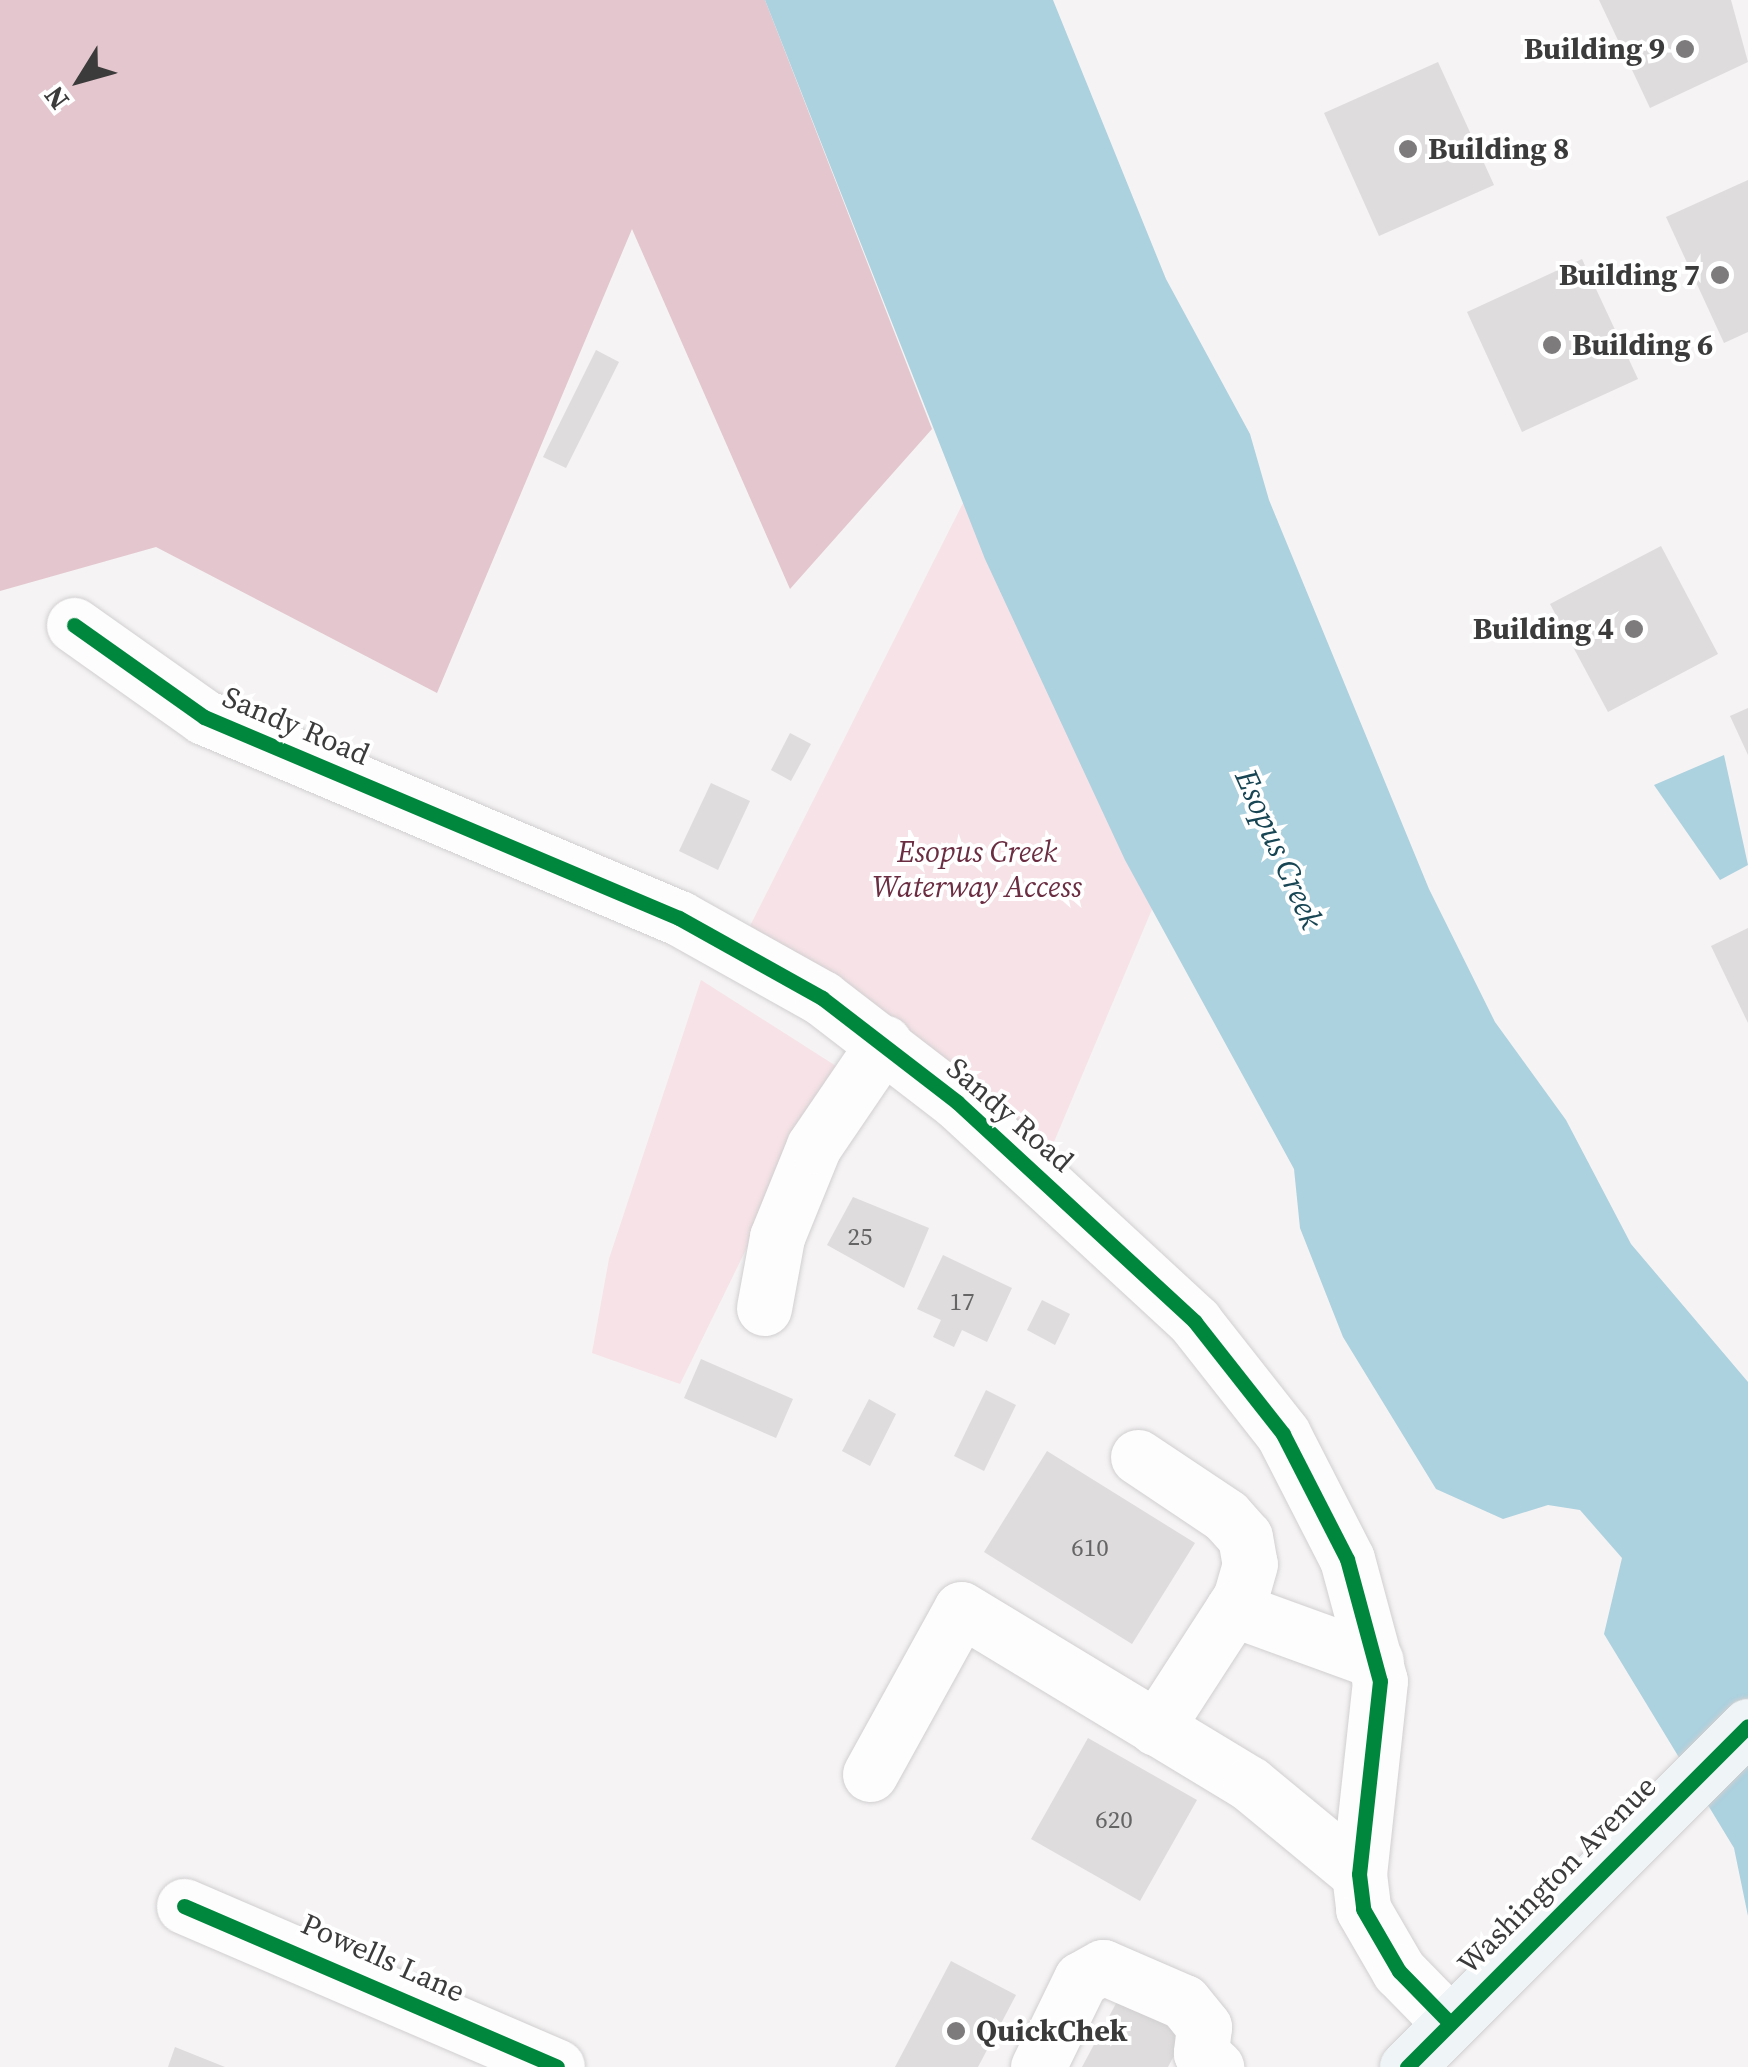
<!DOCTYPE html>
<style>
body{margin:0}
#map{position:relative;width:1748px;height:2067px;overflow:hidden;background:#f5f3f4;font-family:"Source Serif 4",serif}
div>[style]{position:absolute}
.green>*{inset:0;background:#f6e2e7}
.forest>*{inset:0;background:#e3c6ce}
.water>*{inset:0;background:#acd1df}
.building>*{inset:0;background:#dedcdd}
.roads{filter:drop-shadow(0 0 2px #d1cfd0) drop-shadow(0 0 2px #d1cfd0)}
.minor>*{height:55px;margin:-27.5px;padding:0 27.5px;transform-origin:27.5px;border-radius:27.5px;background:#fefdfd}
.major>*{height:55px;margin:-27.5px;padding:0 27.5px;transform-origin:27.5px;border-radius:27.5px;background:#eff4f6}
.cycleway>*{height:15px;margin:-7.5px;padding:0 7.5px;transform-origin:7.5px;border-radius:7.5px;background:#00873e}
.dots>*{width:28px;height:28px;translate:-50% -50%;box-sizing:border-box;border:5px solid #fff;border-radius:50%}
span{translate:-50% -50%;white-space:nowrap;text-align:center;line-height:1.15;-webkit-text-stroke:8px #fff;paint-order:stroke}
.number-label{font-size:25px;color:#666565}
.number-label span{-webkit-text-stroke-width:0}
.poi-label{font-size:30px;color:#3c3b3b;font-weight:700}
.right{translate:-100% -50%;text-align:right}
.left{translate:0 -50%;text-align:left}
.street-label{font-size:30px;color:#3c3b3b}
.park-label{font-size:30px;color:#6b2d41;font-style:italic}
.water-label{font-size:32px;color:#174553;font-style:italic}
.north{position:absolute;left:30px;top:30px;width:100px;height:100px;-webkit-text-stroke:8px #fff;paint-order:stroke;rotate:233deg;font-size:28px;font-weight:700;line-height:40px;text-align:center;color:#3c3b3b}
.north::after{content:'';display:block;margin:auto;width:35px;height:45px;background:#3c3b3b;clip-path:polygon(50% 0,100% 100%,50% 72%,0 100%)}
</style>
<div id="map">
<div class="green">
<i style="clip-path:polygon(1026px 378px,1214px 762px,1048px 1156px,749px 928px)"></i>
<i style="clip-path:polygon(701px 980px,836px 1066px,680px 1384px,592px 1353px,609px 1259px)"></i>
</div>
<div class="forest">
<i style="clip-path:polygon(0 0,765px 0,932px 429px,790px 589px,632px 229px,437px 693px,156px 547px,0 591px)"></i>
</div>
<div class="water">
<i style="clip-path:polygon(765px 0,1053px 0,1166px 279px,1250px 434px,1269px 500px,1429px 889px,1495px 1022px,1566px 1120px,1631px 1244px,1748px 1382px,1748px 1916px,1734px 1848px,1604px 1634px,1622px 1558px,1580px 1510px,1548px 1505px,1503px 1519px,1436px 1489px,1343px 1337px,1300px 1228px,1294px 1169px,1125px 860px,985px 559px)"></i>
<i style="clip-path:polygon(1724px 755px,1748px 865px,1720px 880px,1654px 785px)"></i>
</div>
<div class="building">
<i style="clip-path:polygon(1599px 0,1731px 0,1748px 62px,1650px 108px)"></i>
<i style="clip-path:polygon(1438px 62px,1494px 185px,1379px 236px,1324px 113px)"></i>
<i style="clip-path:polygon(1748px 180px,1748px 332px,1724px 343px,1666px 217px)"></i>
<i style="clip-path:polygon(1582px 259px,1638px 379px,1522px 432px,1467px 312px)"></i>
<i style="clip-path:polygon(596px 350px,619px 362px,566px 468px,543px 457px)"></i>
<i style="clip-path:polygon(1661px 546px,1718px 654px,1608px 712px,1550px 604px)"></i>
<i style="clip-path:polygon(1748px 708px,1748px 755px,1730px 716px)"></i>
<i style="clip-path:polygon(790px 733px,811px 744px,791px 781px,771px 770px)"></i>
<i style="clip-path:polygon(711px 783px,750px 801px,718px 870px,679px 851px)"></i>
<i style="clip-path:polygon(1748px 928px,1748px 1023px,1711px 946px)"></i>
<i style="clip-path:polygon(853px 1197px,929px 1228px,904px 1288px,827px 1245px)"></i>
<i style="clip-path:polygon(943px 1255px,1012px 1288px,987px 1342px,962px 1330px,954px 1347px,933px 1337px,941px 1320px,917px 1309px)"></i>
<i style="clip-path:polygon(1042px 1300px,1070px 1314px,1055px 1345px,1027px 1330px)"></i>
<i style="clip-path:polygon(701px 1359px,793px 1399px,776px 1438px,684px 1398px)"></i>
<i style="clip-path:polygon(986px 1390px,1016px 1405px,984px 1471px,954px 1456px)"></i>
<i style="clip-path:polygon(869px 1399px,896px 1414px,870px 1466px,842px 1451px)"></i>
<i style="clip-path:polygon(1047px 1451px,1195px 1543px,1132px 1644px,984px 1552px)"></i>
<i style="clip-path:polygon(1088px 1738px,1197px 1800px,1140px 1901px,1031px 1839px)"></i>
<i style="clip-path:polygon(951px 1961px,1016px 1995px,978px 2067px,895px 2067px)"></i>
<i style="clip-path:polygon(1120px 1996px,1187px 2031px,1168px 2067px,1082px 2067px)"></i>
<i style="clip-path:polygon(175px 2047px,225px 2067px,168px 2067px)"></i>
</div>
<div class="roads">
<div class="minor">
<i style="left:74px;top:625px;width:159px;rotate:35.3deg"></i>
<i style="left:204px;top:717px;width:516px;rotate:22.94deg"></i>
<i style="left:679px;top:918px;width:164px;rotate:29.2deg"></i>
<i style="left:822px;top:998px;width:170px;rotate:37.6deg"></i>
<i style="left:957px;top:1102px;width:324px;rotate:42.7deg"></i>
<i style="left:1195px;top:1322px;width:142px;rotate:51.8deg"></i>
<i style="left:1283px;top:1434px;width:140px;rotate:62.9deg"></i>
<i style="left:1347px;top:1559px;width:126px;rotate:74.9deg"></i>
<i style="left:1380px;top:1681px;width:194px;rotate:96.2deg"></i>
<i style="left:1359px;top:1874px;width:35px;rotate:83deg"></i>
<i style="left:1363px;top:1909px;width:72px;rotate:59.9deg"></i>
<i style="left:1399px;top:1971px;width:71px;rotate:45.6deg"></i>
<i style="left:764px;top:1308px;width:72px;rotate:-79.6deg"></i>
<i style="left:777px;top:1237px;width:98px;rotate:-67.9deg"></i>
<i style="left:814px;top:1146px;width:125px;rotate:-55.8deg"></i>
<i style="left:1138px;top:1457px;width:106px;rotate:33.8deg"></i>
<i style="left:1226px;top:1516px;width:28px;rotate:48deg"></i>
<i style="left:1245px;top:1537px;width:27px;rotate:80deg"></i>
<i style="left:1250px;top:1564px;width:35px;rotate:106deg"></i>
<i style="left:1240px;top:1598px;width:155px;rotate:122.9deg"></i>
<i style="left:1233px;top:1609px;width:152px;rotate:20deg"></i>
<i style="left:870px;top:1774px;width:188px;rotate:-61.1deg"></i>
<i style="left:961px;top:1609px;width:338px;rotate:31.2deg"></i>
<i style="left:1250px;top:1784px;width:141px;rotate:39.5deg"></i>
<i style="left:184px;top:1906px;width:406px;rotate:23.3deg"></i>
<i style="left:1038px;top:2067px;width:98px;rotate:-64deg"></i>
<i style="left:1081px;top:1979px;width:25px;rotate:-29deg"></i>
<i style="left:1103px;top:1967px;width:88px;rotate:23.4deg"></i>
<i style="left:1184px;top:2002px;width:32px;rotate:51deg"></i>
<i style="left:1204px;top:2027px;width:26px;rotate:97deg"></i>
<i style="left:1201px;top:2053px;width:21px;rotate:43deg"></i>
</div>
<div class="major">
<i style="left:1407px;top:2067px;width:482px;rotate:-45deg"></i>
</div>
</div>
<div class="cycleway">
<i style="left:74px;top:625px;width:159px;rotate:35.3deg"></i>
<i style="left:204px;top:717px;width:516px;rotate:22.94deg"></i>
<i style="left:679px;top:918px;width:164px;rotate:29.2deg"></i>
<i style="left:822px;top:998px;width:170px;rotate:37.6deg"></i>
<i style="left:957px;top:1102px;width:324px;rotate:42.7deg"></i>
<i style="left:1195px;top:1322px;width:142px;rotate:51.8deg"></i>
<i style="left:1283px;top:1434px;width:140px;rotate:62.9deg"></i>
<i style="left:1347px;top:1559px;width:126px;rotate:74.9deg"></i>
<i style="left:1380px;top:1681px;width:194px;rotate:96.2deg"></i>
<i style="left:1359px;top:1874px;width:35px;rotate:83deg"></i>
<i style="left:1363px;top:1909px;width:72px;rotate:59.9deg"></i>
<i style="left:1399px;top:1971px;width:71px;rotate:45.6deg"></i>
<i style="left:184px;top:1906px;width:406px;rotate:23.3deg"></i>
<i style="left:1407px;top:2067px;width:482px;rotate:-45deg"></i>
</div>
<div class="dots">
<i style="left:1685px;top:49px;background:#7d7b7c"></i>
<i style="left:1408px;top:149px;background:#7d7b7c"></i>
<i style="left:1720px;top:275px;background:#7d7b7c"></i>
<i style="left:1552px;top:345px;background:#7d7b7c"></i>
<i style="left:1634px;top:629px;background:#7d7b7c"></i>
<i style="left:956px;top:2031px;background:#7d7b7c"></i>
</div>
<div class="number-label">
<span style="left:860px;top:1236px">25</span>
<span style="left:962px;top:1301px">17</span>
<span style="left:1090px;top:1547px">610</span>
<span style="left:1114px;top:1819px">620</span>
</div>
<div class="poi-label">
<span class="right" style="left:1665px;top:49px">Building 9</span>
<span class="left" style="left:1428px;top:149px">Building 8</span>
<span class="right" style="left:1700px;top:275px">Building 7</span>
<span class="left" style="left:1572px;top:345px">Building 6</span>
<span class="right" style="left:1614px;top:629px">Building 4</span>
<span class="left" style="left:976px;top:2031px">QuickChek</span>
</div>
<div class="street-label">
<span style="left:296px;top:726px;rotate:23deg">Sandy Road</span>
<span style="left:1010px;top:1115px;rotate:41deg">Sandy Road</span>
<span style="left:1557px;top:1875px;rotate:-45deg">Washington Avenue</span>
<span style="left:383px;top:1958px;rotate:24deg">Powells Lane</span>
</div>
<div class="park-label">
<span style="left:977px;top:869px">Esopus Creek<br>Waterway Access</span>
</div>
<div class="water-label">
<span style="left:1279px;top:849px;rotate:66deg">Esopus Creek</span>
</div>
<div class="north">N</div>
</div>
